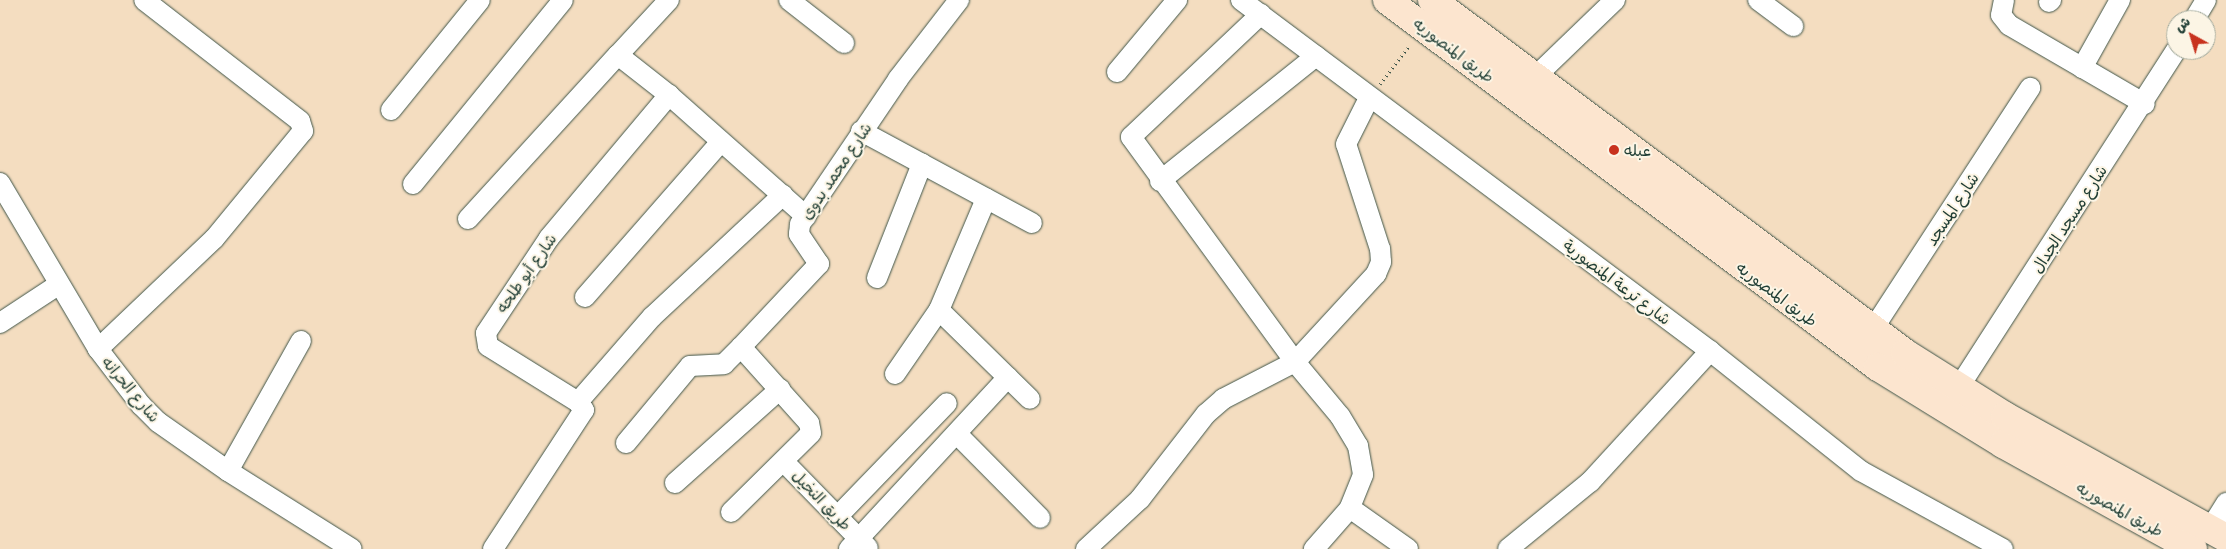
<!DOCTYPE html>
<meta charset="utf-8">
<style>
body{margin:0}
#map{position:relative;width:2226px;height:549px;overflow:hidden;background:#f4ddc0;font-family:"Patrick Hand","Playpen Sans Arabic",sans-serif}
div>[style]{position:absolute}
.path>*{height:3px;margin-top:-1.5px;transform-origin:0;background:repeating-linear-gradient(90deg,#3f5549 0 1px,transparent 0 5px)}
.roads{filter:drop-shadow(0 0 1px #3f5549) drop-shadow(0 0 1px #3f5549)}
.minor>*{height:20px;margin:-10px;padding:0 10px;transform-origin:10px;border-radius:10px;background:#fff}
.secondary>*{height:28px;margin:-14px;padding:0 14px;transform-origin:14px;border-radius:14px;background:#fce5cf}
.dots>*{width:14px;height:14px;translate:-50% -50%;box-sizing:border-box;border:2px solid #fcf5e5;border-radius:50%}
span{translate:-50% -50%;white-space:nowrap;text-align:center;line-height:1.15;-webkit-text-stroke:4px #fcf5e5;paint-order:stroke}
.street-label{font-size:16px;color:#1f3d34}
.poi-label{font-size:16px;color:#1f3d34}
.left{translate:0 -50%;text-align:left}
.north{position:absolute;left:2166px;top:10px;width:50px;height:50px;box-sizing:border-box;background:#fcf5e5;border:1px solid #a4ab9e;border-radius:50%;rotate:321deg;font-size:14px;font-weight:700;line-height:20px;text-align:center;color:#1f3d34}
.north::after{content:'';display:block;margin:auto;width:18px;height:22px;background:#c8321e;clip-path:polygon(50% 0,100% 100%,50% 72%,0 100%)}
</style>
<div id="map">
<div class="path">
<i style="left:1380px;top:84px;width:49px;rotate:-52.4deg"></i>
</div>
<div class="roads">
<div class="minor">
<i style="left:789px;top:0;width:70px;rotate:38deg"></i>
<i style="left:1241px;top:0;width:586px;rotate:36.81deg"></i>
<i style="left:1710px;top:351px;width:193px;rotate:38.5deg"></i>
<i style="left:1861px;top:471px;width:162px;rotate:28.8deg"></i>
<i style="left:1758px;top:0;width:44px;rotate:36.6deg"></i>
<i style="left:2004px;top:0;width:15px;rotate:101deg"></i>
<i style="left:2001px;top:15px;width:13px;rotate:51deg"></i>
<i style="left:2009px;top:25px;width:157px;rotate:30.2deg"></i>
<i style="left:2049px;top:2px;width:3px;rotate:-45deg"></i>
<i style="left:1261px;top:14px;width:179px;rotate:136.6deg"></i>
<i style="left:1131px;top:137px;width:278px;rotate:53.9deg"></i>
<i style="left:1295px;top:362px;width:70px;rotate:50.2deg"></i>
<i style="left:1340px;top:416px;width:35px;rotate:59deg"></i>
<i style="left:1358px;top:446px;width:29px;rotate:80deg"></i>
<i style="left:1363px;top:475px;width:35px;rotate:112deg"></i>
<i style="left:1350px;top:508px;width:55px;rotate:131.3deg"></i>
<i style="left:2194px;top:20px;width:23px;rotate:-59deg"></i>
<i style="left:2082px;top:68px;width:78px;rotate:-60.8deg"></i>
<i style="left:1117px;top:72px;width:94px;rotate:-50.2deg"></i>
<i style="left:1535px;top:77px;width:111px;rotate:-43.9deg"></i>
<i style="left:669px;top:95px;width:183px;rotate:41.5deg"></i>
<i style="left:391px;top:110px;width:141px;rotate:-51deg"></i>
<i style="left:861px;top:131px;width:194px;rotate:28.3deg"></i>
<i style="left:1160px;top:181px;width:200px;rotate:-38.7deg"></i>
<i style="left:0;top:183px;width:193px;rotate:59.4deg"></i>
<i style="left:98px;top:349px;width:71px;rotate:52.5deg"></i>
<i style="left:141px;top:405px;width:24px;rotate:45deg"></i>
<i style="left:158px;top:422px;width:85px;rotate:35deg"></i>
<i style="left:228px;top:471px;width:146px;rotate:32.2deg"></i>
<i style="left:413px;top:184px;width:237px;rotate:-50.8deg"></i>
<i style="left:468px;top:219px;width:222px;rotate:-47.6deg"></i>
<i style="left:877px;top:278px;width:123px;rotate:-68.5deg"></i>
<i style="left:585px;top:297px;width:205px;rotate:-48.8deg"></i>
<i style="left:939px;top:310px;width:127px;rotate:44.4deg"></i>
<i style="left:0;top:323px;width:69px;rotate:-33.2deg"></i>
<i style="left:1873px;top:329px;width:288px;rotate:-56.9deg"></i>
<i style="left:98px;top:349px;width:160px;rotate:-43.5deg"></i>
<i style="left:214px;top:239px;width:140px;rotate:-50.5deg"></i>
<i style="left:303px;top:131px;width:10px;rotate:-107deg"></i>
<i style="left:300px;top:121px;width:197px;rotate:-142.2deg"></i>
<i style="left:895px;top:374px;width:78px;rotate:-55.5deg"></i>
<i style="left:939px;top:310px;width:121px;rotate:-67.1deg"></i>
<i style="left:1959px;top:387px;width:401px;rotate:-57.2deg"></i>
<i style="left:578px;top:402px;width:113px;rotate:-49deg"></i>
<i style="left:652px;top:317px;width:179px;rotate:-43deg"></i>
<i style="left:957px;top:434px;width:118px;rotate:45.3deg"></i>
<i style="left:626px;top:443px;width:100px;rotate:-50.3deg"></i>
<i style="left:690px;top:366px;width:34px;rotate:-3deg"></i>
<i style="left:724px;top:364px;width:24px;rotate:-45deg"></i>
<i style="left:784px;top:462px;width:120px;rotate:45.7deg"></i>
<i style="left:228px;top:471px;width:149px;rotate:-60.7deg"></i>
<i style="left:675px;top:483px;width:141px;rotate:-41.8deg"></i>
<i style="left:1350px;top:508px;width:71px;rotate:35.3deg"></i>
<i style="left:731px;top:512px;width:112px;rotate:-44.6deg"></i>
<i style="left:811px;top:433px;width:10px;rotate:-101deg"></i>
<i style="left:809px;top:423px;width:102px;rotate:-131.8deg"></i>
<i style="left:741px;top:347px;width:114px;rotate:-46.8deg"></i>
<i style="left:819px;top:264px;width:36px;rotate:-124deg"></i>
<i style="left:799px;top:234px;width:10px;rotate:-84deg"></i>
<i style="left:800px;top:224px;width:175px;rotate:-55.9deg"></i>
<i style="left:898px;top:79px;width:100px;rotate:-52.3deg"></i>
<i style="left:837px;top:517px;width:158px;rotate:-46deg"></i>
<i style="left:2210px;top:529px;width:31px;rotate:-58deg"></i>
<i style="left:493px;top:549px;width:166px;rotate:-56.8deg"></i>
<i style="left:584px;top:410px;width:10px;rotate:-127deg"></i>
<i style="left:578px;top:402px;width:106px;rotate:-148.1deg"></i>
<i style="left:488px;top:346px;width:13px;rotate:-99deg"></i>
<i style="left:486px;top:333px;width:114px;rotate:-56.4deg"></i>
<i style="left:549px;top:238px;width:187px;rotate:-50deg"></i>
<i style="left:669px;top:95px;width:65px;rotate:-141.9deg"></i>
<i style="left:618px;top:55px;width:75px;rotate:-47.2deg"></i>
<i style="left:849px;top:549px;width:234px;rotate:-47.2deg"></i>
<i style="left:1086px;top:549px;width:74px;rotate:-42.8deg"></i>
<i style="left:1140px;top:499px;width:108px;rotate:-52.2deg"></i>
<i style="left:1206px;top:414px;width:23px;rotate:-41deg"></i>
<i style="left:1223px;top:399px;width:81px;rotate:-27.2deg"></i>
<i style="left:1295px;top:362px;width:120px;rotate:-47.4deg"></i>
<i style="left:1376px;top:274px;width:13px;rotate:-67deg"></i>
<i style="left:1381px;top:262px;width:13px;rotate:-94deg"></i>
<i style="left:1380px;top:249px;width:110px;rotate:-107.9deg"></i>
<i style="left:1346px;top:144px;width:51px;rotate:-63.4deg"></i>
<i style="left:1508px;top:549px;width:106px;rotate:-39.3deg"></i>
<i style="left:1590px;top:482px;width:178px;rotate:-47.5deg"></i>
</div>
<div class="secondary">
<i style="left:1387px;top:0;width:613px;rotate:36.78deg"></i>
<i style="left:1878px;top:367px;width:147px;rotate:31.6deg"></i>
<i style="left:2003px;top:444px;width:217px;rotate:28.9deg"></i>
<i style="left:1432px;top:0;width:590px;rotate:36.73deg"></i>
<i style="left:1905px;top:353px;width:118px;rotate:32.2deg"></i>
<i style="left:2005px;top:416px;width:252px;rotate:28.9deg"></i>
</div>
</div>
<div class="dots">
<i style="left:1614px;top:150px;background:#c8321e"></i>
</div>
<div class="street-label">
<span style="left:1454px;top:50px;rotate:37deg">طريق المنصوريه</span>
<span style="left:836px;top:171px;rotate:-56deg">شارع محمد بدوى</span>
<span style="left:1952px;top:209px;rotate:-57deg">شارع المسجد</span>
<span style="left:2069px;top:219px;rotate:-57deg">شارع مسجد الجدال</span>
<span style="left:526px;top:273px;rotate:-55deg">شارع أبو طلحه</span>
<span style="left:1617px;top:282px;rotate:37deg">شارع ترعة المنصورية</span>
<span style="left:1777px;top:294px;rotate:37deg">طريق المنصوريه</span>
<span style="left:131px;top:389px;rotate:50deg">شارع الحرانه</span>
<span style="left:822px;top:500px;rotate:46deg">طريق النخيل</span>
<span style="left:2120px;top:509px;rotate:29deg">طريق المنصوريه</span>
</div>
<div class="poi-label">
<span class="left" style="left:1624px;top:150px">عبله</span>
</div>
<div class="north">ش</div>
</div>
